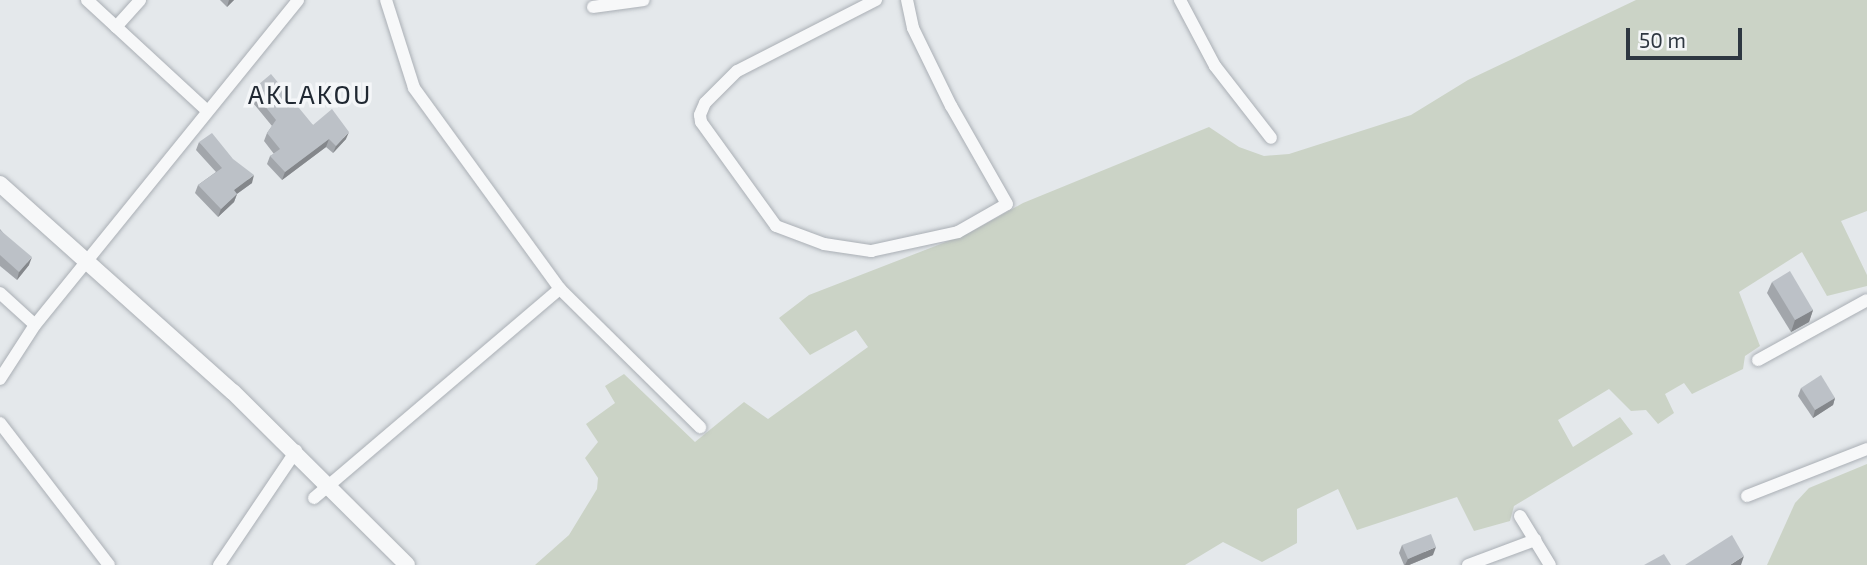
<!DOCTYPE html>
<style>
body{margin:0}
#map{position:relative;width:1867px;height:565px;overflow:hidden;background:#e4e8eb;font-family:"Exo 2",sans-serif}
div>[style]{position:absolute}
.green>*{inset:0;background:#cbd3c6}
.roads{filter:drop-shadow(0 0 2px #aaafb5) drop-shadow(0 0 2px #aaafb5)}
.minor>*{height:12px;margin:-6px;padding:0 6px;transform-origin:6px;border-radius:6px;background:#f7f8f9}
.tertiary>*{height:16px;margin:-8px;padding:0 8px;transform-origin:8px;border-radius:8px;background:#f7f8f9}
.wall>*{inset:0;background:#a2a6ab}
.shaded-wall>*{inset:0;background:#84878b}
.building>*{inset:0;background:#bcc1c7}
span{translate:-50% -50%;white-space:nowrap;text-align:center;line-height:1.15;-webkit-text-stroke:7px #f4f6f8;paint-order:stroke}
.quarter-label{font-size:26px;color:#202832;letter-spacing:2px}
.scale{position:absolute;left:1626px;top:28px;width:116px;height:32px;box-sizing:border-box;border:4px solid #2e3741;border-top:0;padding-left:9px;font-size:21px;line-height:24px;white-space:nowrap;color:#2e3741;-webkit-text-stroke:5px #f4f6f8;paint-order:stroke}
</style>
<div id="map">
<div class="green">
<i style="clip-path:polygon(1636px 0,1867px 0,1867px 211px,1841px 221px,1867px 275px,1867px 286px,1827px 296px,1802px 252px,1739px 292px,1760px 346px,1745px 356px,1743px 369px,1692px 394px,1684px 383px,1665px 394px,1674px 413px,1658px 424px,1646px 410px,1631px 411px,1609px 389px,1558px 420px,1573px 447px,1620px 417px,1633px 434px,1514px 506px,1510px 521px,1474px 531px,1457px 497px,1357px 530px,1338px 489px,1297px 509px,1297px 543px,1262px 562px,1223px 542px,1185px 565px,535px 565px,569px 535px,597px 489px,598px 478px,585px 458px,598px 442px,586px 424px,615px 403px,605px 386px,624px 374px,695px 442px,744px 402px,768px 419px,868px 347px,856px 330px,810px 355px,779px 318px,809px 295px,969px 233px,1023px 203px,1209px 127px,1239px 147px,1264px 156px,1289px 154px,1411px 115px,1468px 80px)"></i>
<i style="clip-path:polygon(1867px 464px,1867px 565px,1767px 565px,1795px 503px,1809px 488px)"></i>
</div>
<div class="roads">
<div class="minor">
<i style="left:87px;top:0;width:161px;rotate:42.7deg"></i>
<i style="left:386px;top:0;width:92px;rotate:72.3deg"></i>
<i style="left:414px;top:88px;width:248px;rotate:54deg"></i>
<i style="left:560px;top:289px;width:197px;rotate:44.6deg"></i>
<i style="left:876px;top:0;width:156px;rotate:152.9deg"></i>
<i style="left:737px;top:71px;width:45px;rotate:135deg"></i>
<i style="left:705px;top:103px;width:13px;rotate:113deg"></i>
<i style="left:700px;top:115px;width:7px;rotate:82deg"></i>
<i style="left:701px;top:122px;width:128px;rotate:54.2deg"></i>
<i style="left:776px;top:226px;width:51px;rotate:20.6deg"></i>
<i style="left:824px;top:244px;width:48px;rotate:8.5deg"></i>
<i style="left:871px;top:251px;width:89px;rotate:-12.3deg"></i>
<i style="left:958px;top:232px;width:56px;rotate:-29.7deg"></i>
<i style="left:1007px;top:204px;width:113px;rotate:-119.7deg"></i>
<i style="left:951px;top:106px;width:87px;rotate:-116deg"></i>
<i style="left:913px;top:28px;width:29px;rotate:-102deg"></i>
<i style="left:1180px;top:0;width:75px;rotate:62.1deg"></i>
<i style="left:1215px;top:66px;width:91px;rotate:52.1deg"></i>
<i style="left:593px;top:7px;width:51px;rotate:-7.8deg"></i>
<i style="left:116px;top:27px;width:36px;rotate:-48deg"></i>
<i style="left:0;top:293px;width:47px;rotate:42.4deg"></i>
<i style="left:1758px;top:360px;width:124px;rotate:-28.8deg"></i>
<i style="left:0;top:379px;width:64px;rotate:-57.1deg"></i>
<i style="left:35px;top:325px;width:418px;rotate:-51deg"></i>
<i style="left:0;top:423px;width:179px;rotate:52.5deg"></i>
<i style="left:1747px;top:496px;width:129px;rotate:-21.4deg"></i>
<i style="left:314px;top:498px;width:323px;rotate:-40.4deg"></i>
<i style="left:1520px;top:516px;width:57px;rotate:58.5deg"></i>
<i style="left:219px;top:565px;width:138px;rotate:-56deg"></i>
<i style="left:1468px;top:565px;width:72px;rotate:-20.5deg"></i>
</div>
<div class="tertiary">
<i style="left:0;top:184px;width:312px;rotate:41.8deg"></i>
<i style="left:233px;top:392px;width:245px;rotate:44.8deg"></i>
</div>
</div>
<div class="wall">
<i style="clip-path:polygon(220px 0,234px 0,227px 7px)"></i>
<i style="clip-path:polygon(252px 90px,313px 125px,346px 139px,333px 153px,326px 147px,282px 180px,267px 164px,270px 156px,274px 154px,264px 141px,267px 133px,272px 126px,249px 98px)"></i>
<i style="clip-path:polygon(199px 142px,252px 183px,237px 194px,234px 202px,218px 217px,195px 193px,198px 185px,216px 172px,196px 150px)"></i>
<i style="clip-path:polygon(0 229px,29px 265px,17px 280px,0 266px)"></i>
<i style="clip-path:polygon(1772px 282px,1813px 310px,1809px 322px,1791px 332px,1767px 293px)"></i>
<i style="clip-path:polygon(1801px 388px,1835px 398px,1833px 405px,1813px 418px,1798px 396px)"></i>
<i style="clip-path:polygon(1402px 545px,1433px 555px,1409px 565px,1404px 565px,1399px 553px)"></i>
</div>
<div class="shaded-wall">
<i style="clip-path:polygon(229px 0,234px 0,227px 7px)"></i>
<i style="clip-path:polygon(349px 132px,346px 139px,333px 153px,336px 146px)"></i>
<i style="clip-path:polygon(329px 139px,326px 147px,282px 180px,285px 172px)"></i>
<i style="clip-path:polygon(254px 175px,252px 183px,231px 198px,234px 190px)"></i>
<i style="clip-path:polygon(237px 194px,234px 202px,218px 217px,221px 209px)"></i>
<i style="clip-path:polygon(32px 257px,29px 265px,17px 280px,19px 272px)"></i>
<i style="clip-path:polygon(1813px 310px,1809px 322px,1791px 332px,1795px 320px)"></i>
<i style="clip-path:polygon(1835px 398px,1833px 405px,1813px 418px,1815px 410px)"></i>
<i style="clip-path:polygon(1436px 547px,1433px 555px,1409px 565px,1405px 565px,1408px 559px)"></i>
<i style="clip-path:polygon(1744px 556px,1741px 565px,1730px 565px)"></i>
</div>
<div class="building">
<i style="clip-path:polygon(271px 74px,313px 125px,332px 109px,349px 132px,336px 146px,329px 139px,285px 172px,270px 156px,280px 149px,267px 133px,276px 120px,252px 90px)"></i>
<i style="clip-path:polygon(212px 133px,233px 159px,254px 175px,234px 190px,237px 194px,221px 209px,198px 185px,222px 168px,199px 142px)"></i>
<i style="clip-path:polygon(0 230px,32px 257px,19px 272px,0 255px)"></i>
<i style="clip-path:polygon(1790px 271px,1813px 310px,1795px 320px,1772px 282px)"></i>
<i style="clip-path:polygon(1821px 375px,1835px 398px,1815px 410px,1801px 388px)"></i>
<i style="clip-path:polygon(1431px 534px,1436px 547px,1408px 559px,1402px 545px)"></i>
<i style="clip-path:polygon(1732px 535px,1744px 556px,1730px 565px,1685px 565px)"></i>
<i style="clip-path:polygon(1664px 554px,1671px 565px,1644px 565px)"></i>
</div>
<div class="quarter-label">
<span style="left:310px;top:94px">AKLAKOU</span>
</div>
<div class="scale">50 m</div>
</div>
